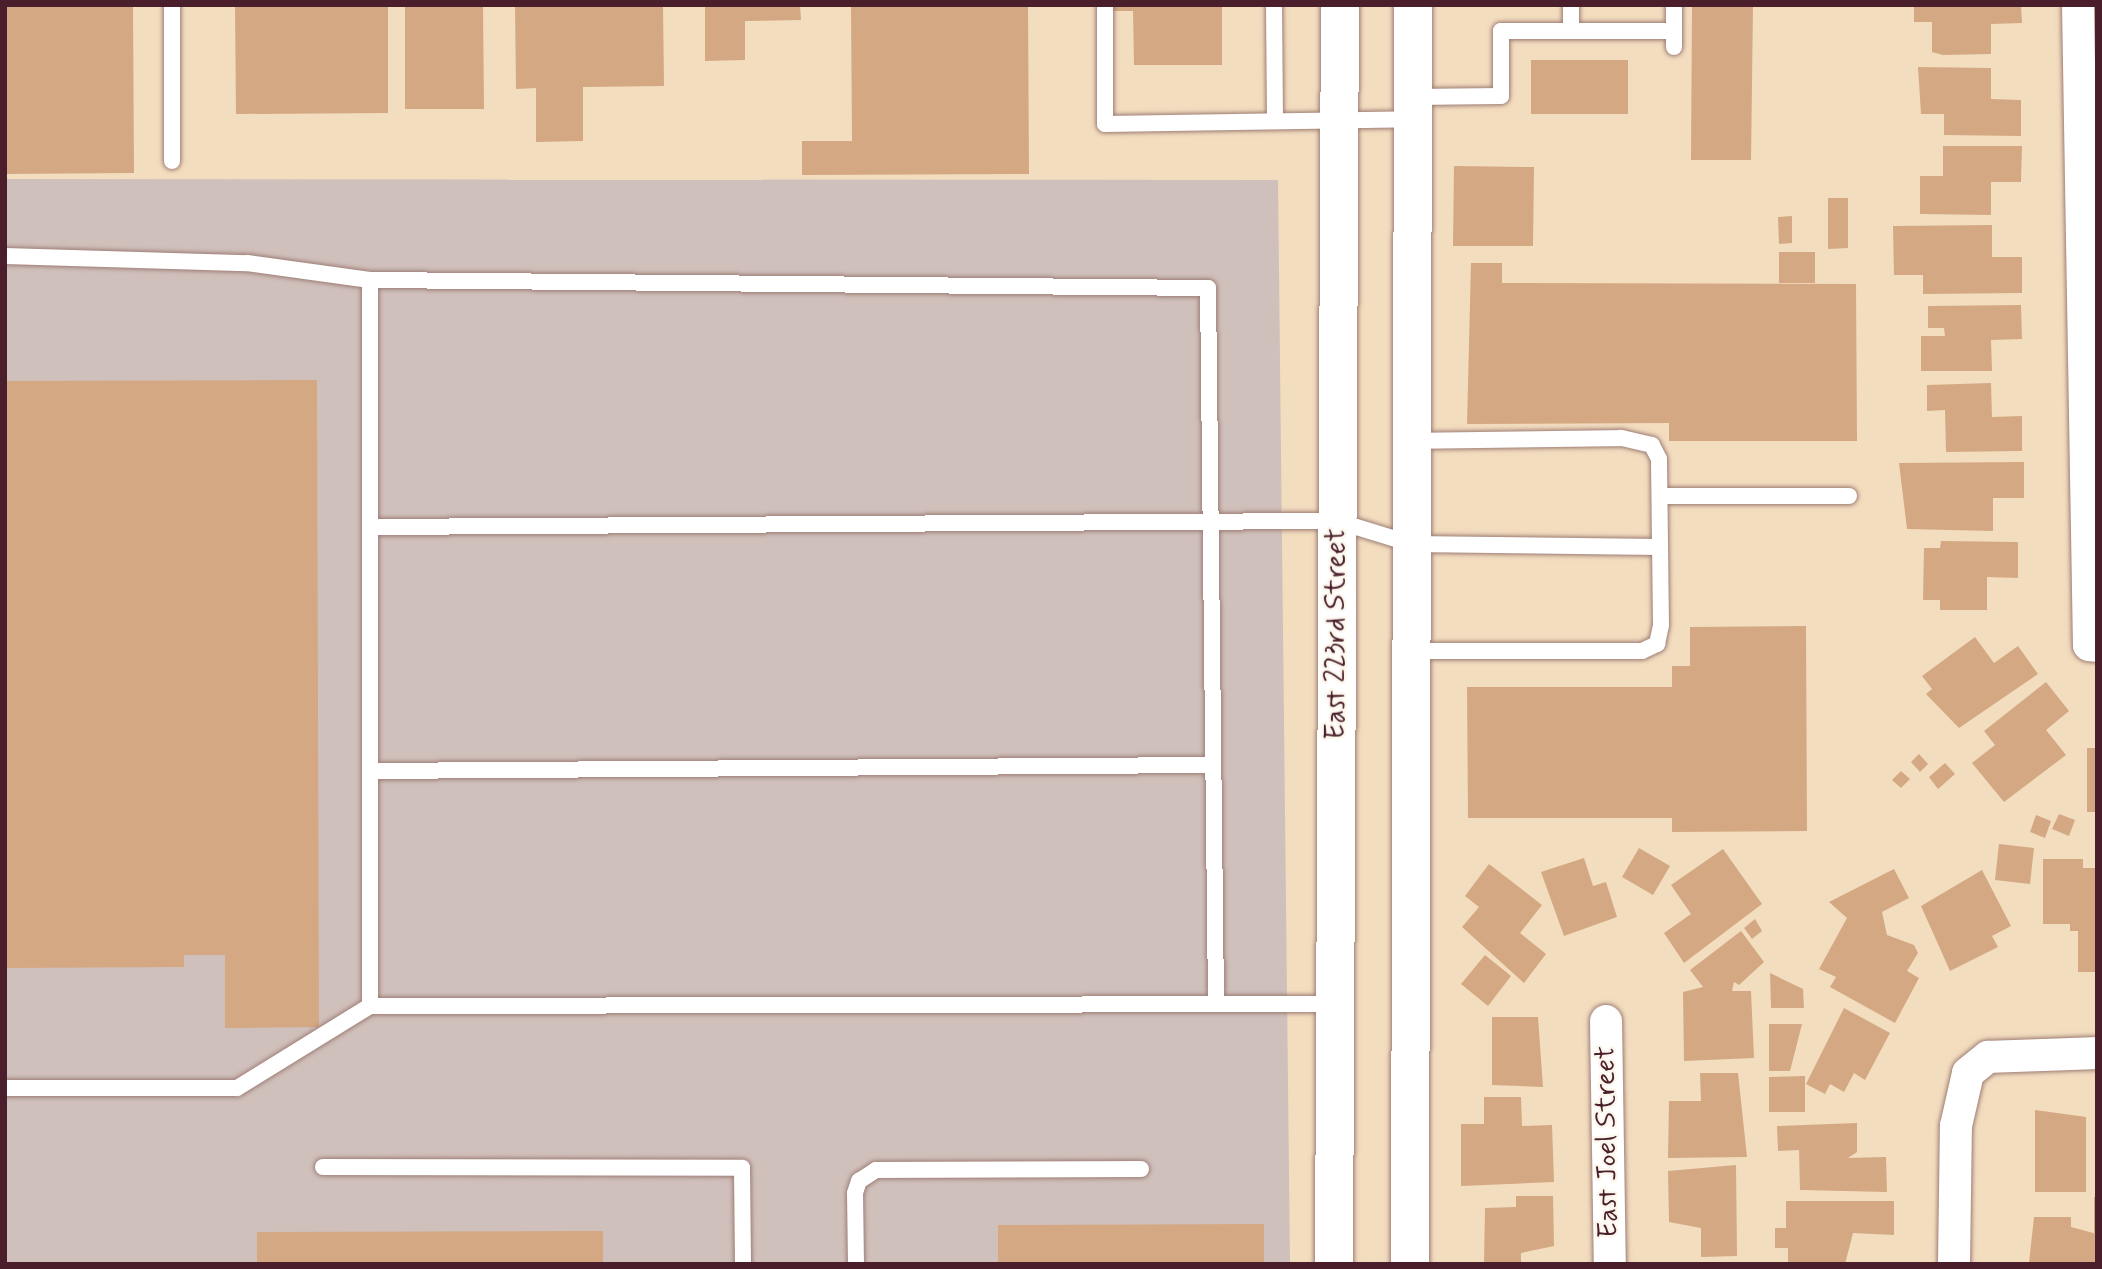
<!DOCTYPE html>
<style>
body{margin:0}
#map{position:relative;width:2102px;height:1269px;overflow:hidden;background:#f3ddbf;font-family:Mynerve,sans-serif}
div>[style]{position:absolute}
.industrial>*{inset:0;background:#d0c0bc}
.building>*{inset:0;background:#d4a883}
.roads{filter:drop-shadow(0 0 2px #9e7e75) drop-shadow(0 0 2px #9e7e75)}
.service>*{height:16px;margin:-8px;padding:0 8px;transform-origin:8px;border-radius:8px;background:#fff}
.minor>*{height:32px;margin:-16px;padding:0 16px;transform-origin:16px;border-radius:16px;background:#fff}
.secondary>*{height:38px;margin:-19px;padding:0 19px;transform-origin:19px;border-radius:19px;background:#fff}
span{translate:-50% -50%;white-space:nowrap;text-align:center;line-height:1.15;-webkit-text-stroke:5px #fbf7ec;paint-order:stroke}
.street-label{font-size:28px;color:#4a1f2b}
.frame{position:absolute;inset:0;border:7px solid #4a1f2b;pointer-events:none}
</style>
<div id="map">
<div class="industrial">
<i style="clip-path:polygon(5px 179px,1278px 180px,1290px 1264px,5px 1264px)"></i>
</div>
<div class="building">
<i style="clip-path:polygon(5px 5px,133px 5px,134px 173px,5px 174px)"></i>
<i style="clip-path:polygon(235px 5px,388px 5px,388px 113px,236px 114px)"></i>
<i style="clip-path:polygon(405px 5px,483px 5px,484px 109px,405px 109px)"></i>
<i style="clip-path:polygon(515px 5px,663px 5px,664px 86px,583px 87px,583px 141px,536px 142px,536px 88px,516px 89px)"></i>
<i style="clip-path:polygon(705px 5px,800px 5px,801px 20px,745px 21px,745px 60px,705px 61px)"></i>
<i style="clip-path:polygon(851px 5px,1028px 5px,1029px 174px,802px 175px,802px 141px,852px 141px)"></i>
<i style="clip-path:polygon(1110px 5px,1222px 5px,1222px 65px,1134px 65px,1133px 11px,1110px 11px)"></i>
<i style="clip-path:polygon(1692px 5px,1753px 5px,1751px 160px,1691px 160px)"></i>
<i style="clip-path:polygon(1914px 5px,2021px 5px,2022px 23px,1991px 24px,1991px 54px,1943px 55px,1932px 52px,1932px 22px,1914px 22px)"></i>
<i style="clip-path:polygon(1531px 60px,1628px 60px,1628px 114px,1531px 114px)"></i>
<i style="clip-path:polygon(1918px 67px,1991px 68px,1991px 99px,2021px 100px,2021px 136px,1944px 135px,1944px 114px,1921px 114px)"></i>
<i style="clip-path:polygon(1943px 146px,2022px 146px,2021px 182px,1991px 182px,1991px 215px,1920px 214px,1920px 176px,1943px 176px)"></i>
<i style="clip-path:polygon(1454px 166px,1534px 167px,1533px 246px,1453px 246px)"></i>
<i style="clip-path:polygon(1828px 198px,1848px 198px,1848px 248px,1828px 249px)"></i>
<i style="clip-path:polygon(1792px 216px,1792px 243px,1779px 244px,1778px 217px)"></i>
<i style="clip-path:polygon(1992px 225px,1992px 257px,2022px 257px,2022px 293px,1923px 294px,1923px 275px,1894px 275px,1893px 226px)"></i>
<i style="clip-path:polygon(1779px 252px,1815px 252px,1815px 283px,1779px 283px)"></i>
<i style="clip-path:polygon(1471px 263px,1502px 263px,1502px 283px,1856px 284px,1857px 441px,1669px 441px,1669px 423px,1467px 424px)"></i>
<i style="clip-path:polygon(2021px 305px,2022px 339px,1991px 340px,1992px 371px,1921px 371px,1921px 336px,1945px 336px,1944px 328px,1928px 328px,1928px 306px)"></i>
<i style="clip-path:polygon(317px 380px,319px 1027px,225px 1028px,225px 955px,184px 955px,184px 967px,5px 968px,5px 381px)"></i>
<i style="clip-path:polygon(1991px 383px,1992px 417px,2022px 416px,2022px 451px,1946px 452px,1945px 410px,1927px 411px,1927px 385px)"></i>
<i style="clip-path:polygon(2024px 462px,2024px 498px,1993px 498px,1993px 531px,1907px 529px,1899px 463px)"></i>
<i style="clip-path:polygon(1941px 541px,2018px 542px,2018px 578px,1987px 577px,1987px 610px,1940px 610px,1940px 600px,1923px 600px,1924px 548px,1940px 548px)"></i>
<i style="clip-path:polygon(1806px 626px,1807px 831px,1672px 832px,1672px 818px,1468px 818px,1467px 687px,1672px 687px,1672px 666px,1690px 666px,1690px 627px)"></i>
<i style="clip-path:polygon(1975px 637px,1994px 663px,2018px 646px,2038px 674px,1959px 728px,1926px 694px,1932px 689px,1922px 676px)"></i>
<i style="clip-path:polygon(2046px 682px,2069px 711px,2046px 730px,2066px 755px,2004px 802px,1972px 763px,1995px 745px,1984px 731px)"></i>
<i style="clip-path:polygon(2087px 748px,2097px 748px,2097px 812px,2087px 812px)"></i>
<i style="clip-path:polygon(1919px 754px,1928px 764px,1920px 772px,1911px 762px)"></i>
<i style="clip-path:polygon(1945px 763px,1955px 774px,1938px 789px,1929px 777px)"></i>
<i style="clip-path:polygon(1901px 771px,1910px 779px,1901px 788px,1892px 780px)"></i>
<i style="clip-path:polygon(2059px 814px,2075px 820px,2069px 836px,2052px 829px)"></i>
<i style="clip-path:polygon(2036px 815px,2051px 821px,2045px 838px,2030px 832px)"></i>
<i style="clip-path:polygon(1999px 844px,2034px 848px,2030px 884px,1995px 880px)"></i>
<i style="clip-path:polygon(1639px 848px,1670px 866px,1653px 895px,1622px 877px)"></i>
<i style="clip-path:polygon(1723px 849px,1762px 904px,1684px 963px,1664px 933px,1691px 914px,1671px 885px)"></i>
<i style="clip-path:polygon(1584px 858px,1593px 886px,1606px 882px,1617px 917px,1564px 936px,1541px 872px)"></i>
<i style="clip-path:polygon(2043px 859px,2083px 859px,2083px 868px,2097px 868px,2097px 972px,2078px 972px,2078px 931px,2070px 931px,2070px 924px,2043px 924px)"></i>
<i style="clip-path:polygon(1489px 864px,1542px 905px,1520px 933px,1546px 954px,1524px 983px,1462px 927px,1479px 907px,1465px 896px)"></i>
<i style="clip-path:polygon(1894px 869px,1909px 898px,1882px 912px,1887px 935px,1914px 945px,1918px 953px,1907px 971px,1919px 978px,1895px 1023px,1830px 987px,1836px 977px,1819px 969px,1847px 918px,1829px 902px)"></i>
<i style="clip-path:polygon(1982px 870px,2011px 926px,1992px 936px,1998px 947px,1950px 971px,1921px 906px)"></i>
<i style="clip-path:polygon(1755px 919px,1762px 931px,1752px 939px,1744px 928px)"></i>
<i style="clip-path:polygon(1741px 931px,1764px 962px,1739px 985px,1734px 982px,1732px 991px,1751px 991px,1754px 1058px,1684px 1061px,1683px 992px,1703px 987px,1690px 970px)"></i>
<i style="clip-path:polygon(1485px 955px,1511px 976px,1488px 1006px,1461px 984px)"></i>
<i style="clip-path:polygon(1770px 973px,1803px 989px,1804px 1008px,1771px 1008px)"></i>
<i style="clip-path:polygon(1844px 1008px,1890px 1033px,1865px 1080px,1854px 1073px,1844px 1092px,1830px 1084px,1825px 1094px,1806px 1084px)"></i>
<i style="clip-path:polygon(1492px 1017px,1538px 1017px,1543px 1087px,1492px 1085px)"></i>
<i style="clip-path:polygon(1769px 1024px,1802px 1024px,1790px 1071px,1769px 1071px)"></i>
<i style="clip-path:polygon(1700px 1073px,1738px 1073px,1747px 1157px,1668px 1158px,1669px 1101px,1701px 1101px)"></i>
<i style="clip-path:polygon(1805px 1076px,1805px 1112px,1769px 1112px,1769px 1077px)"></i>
<i style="clip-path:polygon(1484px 1097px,1521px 1097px,1522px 1126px,1552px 1125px,1554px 1182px,1461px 1186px,1461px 1124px,1484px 1124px)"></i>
<i style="clip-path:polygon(2035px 1110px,2086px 1117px,2086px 1192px,2035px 1192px)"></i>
<i style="clip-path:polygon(1857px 1123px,1857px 1152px,1848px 1158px,1886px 1157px,1887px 1192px,1800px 1190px,1799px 1150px,1778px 1151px,1777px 1126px)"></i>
<i style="clip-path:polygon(1736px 1165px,1737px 1256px,1701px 1257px,1701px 1228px,1669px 1222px,1668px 1171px)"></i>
<i style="clip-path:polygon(1516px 1196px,1553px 1196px,1554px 1246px,1521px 1253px,1521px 1264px,1484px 1264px,1485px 1208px,1516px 1207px)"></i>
<i style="clip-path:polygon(2094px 1197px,2097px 1197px,2097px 1233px,2094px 1233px)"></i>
<i style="clip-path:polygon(1786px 1201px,1894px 1201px,1894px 1235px,1853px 1233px,1845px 1264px,1788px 1264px,1788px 1248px,1775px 1248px,1775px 1228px,1786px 1228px)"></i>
<i style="clip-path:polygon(2034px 1217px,2071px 1217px,2071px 1227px,2097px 1234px,2097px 1264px,2029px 1263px)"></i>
<i style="clip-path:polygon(1264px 1224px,1264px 1264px,998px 1264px,998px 1225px)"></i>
<i style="clip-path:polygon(603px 1231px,603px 1264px,257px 1264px,257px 1232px)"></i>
</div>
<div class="roads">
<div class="service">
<i style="left:172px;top:5px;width:156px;rotate:90deg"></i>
<i style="left:1105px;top:5px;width:119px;rotate:90deg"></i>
<i style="left:1105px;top:124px;width:308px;rotate:-0.9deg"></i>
<i style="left:1274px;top:5px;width:116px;rotate:89.5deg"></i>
<i style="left:1571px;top:31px;width:26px;rotate:-90deg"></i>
<i style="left:1674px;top:47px;width:42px;rotate:-90deg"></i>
<i style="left:1413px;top:97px;width:88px;rotate:-0.7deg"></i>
<i style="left:1501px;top:96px;width:65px;rotate:-90deg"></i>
<i style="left:1501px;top:31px;width:173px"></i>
<i style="left:5px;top:256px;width:242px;rotate:1.7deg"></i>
<i style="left:247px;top:263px;width:124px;rotate:7.9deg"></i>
<i style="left:1661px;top:496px;width:188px"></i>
<i style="left:370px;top:527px;width:967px;rotate:-0.36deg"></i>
<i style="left:1337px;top:521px;width:78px;rotate:17deg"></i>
<i style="left:1412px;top:544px;width:248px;rotate:0.7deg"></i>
<i style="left:1410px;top:651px;width:232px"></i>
<i style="left:1642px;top:651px;width:17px;rotate:-25deg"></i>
<i style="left:1657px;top:644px;width:19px;rotate:-78deg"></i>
<i style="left:1661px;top:625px;width:166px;rotate:-90.7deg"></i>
<i style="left:1659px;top:459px;width:16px;rotate:-117deg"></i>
<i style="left:1652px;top:445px;width:32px;rotate:-167deg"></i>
<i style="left:1621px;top:438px;width:209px;rotate:179.2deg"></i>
<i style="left:370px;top:771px;width:843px;rotate:-0.41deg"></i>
<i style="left:1216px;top:1002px;width:714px;rotate:-90.64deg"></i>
<i style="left:1208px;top:288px;width:838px;rotate:-179.45deg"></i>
<i style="left:370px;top:280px;width:726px;rotate:90deg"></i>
<i style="left:370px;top:1006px;width:966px;rotate:-0.12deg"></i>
<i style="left:5px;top:1088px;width:232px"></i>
<i style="left:237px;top:1088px;width:156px;rotate:-31.7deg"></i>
<i style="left:323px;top:1167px;width:419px;rotate:0.1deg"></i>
<i style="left:742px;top:1168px;width:96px;rotate:89.4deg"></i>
<i style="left:856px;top:1264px;width:71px;rotate:-90.8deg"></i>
<i style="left:855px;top:1193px;width:13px;rotate:-72deg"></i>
<i style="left:859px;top:1181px;width:20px;rotate:-33deg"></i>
<i style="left:876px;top:1170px;width:265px;rotate:-0.2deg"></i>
</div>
<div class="minor">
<i style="left:2078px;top:5px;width:640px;rotate:89.02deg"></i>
<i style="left:2089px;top:645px;width:8px;rotate:7deg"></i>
<i style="left:1606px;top:1021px;width:243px;rotate:89.1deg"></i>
<i style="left:1954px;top:1264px;width:138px;rotate:-89.2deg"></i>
<i style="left:1956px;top:1126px;width:54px;rotate:-77.2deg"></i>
<i style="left:1968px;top:1073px;width:26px;rotate:-39deg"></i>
<i style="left:1988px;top:1057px;width:109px;rotate:-2.1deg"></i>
</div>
<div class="secondary">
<i style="left:1334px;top:1264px;width:1259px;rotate:-89.73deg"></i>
<i style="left:1410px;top:1264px;width:1259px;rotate:-89.86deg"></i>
</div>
</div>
<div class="street-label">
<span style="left:1337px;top:634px;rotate:-90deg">East 223rd Street</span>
<span style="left:1608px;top:1142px;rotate:-91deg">East Joel Street</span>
</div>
<div class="frame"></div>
</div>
